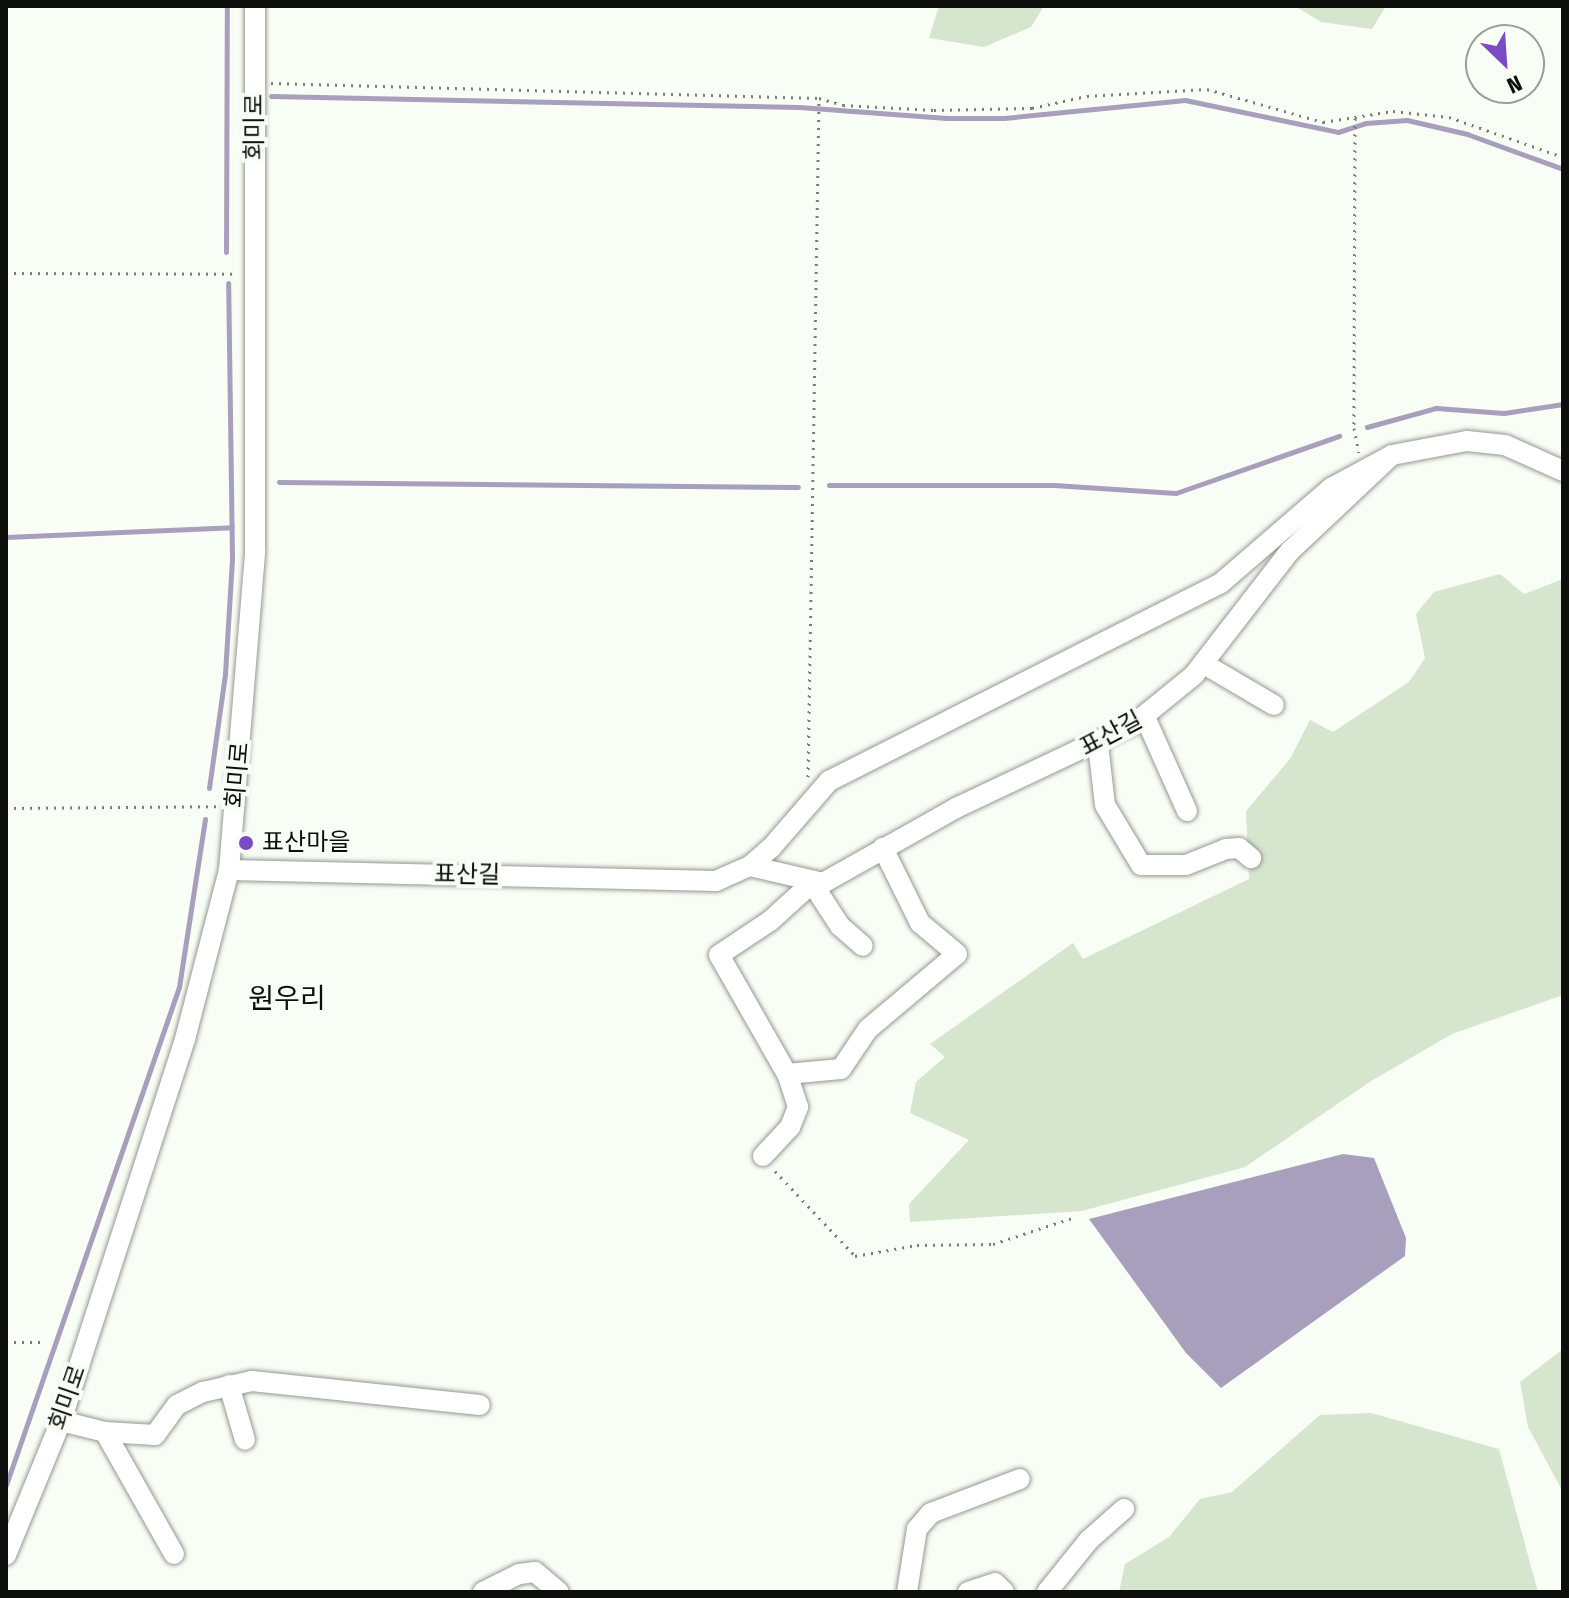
<!DOCTYPE html>
<meta charset="utf-8">
<style>
body{margin:0}
#map{position:relative;width:1569px;height:1598px;overflow:hidden;background:#f8fdf5;font-family:"Fira Sans Condensed","Noto Sans KR",sans-serif}
div>[style]{position:absolute}
.green>*{inset:0;background:#d6e5cd}
.water>*{inset:0;background:#a79fbb}
.stream>*{height:5px;margin:-2.5px;padding:0 2.5px;transform-origin:2.5px;border-radius:2.5px;background:#a79fbb}
.path>*{height:3px;margin-top:-1.5px;transform-origin:0;background:repeating-linear-gradient(90deg,#7a7e78 0 2px,transparent 0 8px)}
.roads{filter:drop-shadow(0 0 2px #949992) drop-shadow(0 0 2px #949992)}
.minor>*{height:20px;margin:-10px;padding:0 10px;transform-origin:10px;border-radius:10px;background:#fff}
.dots>*{width:22px;height:22px;translate:-50% -50%;box-sizing:border-box;border:4px solid #f8fdf5;border-radius:50%}
span{translate:-50% -50%;white-space:nowrap;text-align:center;line-height:1.15;-webkit-text-stroke:8px #f8fdf5;paint-order:stroke}
.street-label{font-size:24px;color:#0d0f0c}
.poi-label{font-size:24px;color:#0d0f0c}
.left{translate:0 -50%;text-align:left}
.quarter-label{font-size:28px;color:#0d0f0c}
.frame{position:absolute;inset:0;border:8px solid #0d0f0c;pointer-events:none}
.north{position:absolute;left:1465px;top:24px;width:80px;height:80px;box-sizing:border-box;background:#f8fdf5;border:2px solid #9a9e98;border-radius:50%;rotate:155deg;font-size:22px;font-weight:700;line-height:32px;text-align:center;color:#0d0f0c}
.north::after{content:'';display:block;margin:auto;width:28px;height:36px;background:#7b4bc3;clip-path:polygon(50% 0,100% 100%,50% 72%,0 100%)}
</style>
<div id="map">
<div class="green">
<i style="clip-path:polygon(939px 6px,1044px 6px,1031px 27px,984px 47px,929px 38px)"></i>
<i style="clip-path:polygon(1295px 6px,1386px 6px,1372px 29px,1321px 22px)"></i>
<i style="clip-path:polygon(1500px 574px,1524px 594px,1563px 579px,1563px 995px,1452px 1034px,1371px 1081px,1245px 1167px,1082px 1211px,910px 1222px,909px 1204px,969px 1140px,910px 1113px,916px 1082px,945px 1057px,930px 1044px,1073px 943px,1083px 959px,1249px 879px,1246px 811px,1290px 759px,1310px 720px,1333px 732px,1409px 682px,1425px 658px,1416px 614px,1434px 592px)"></i>
<i style="clip-path:polygon(1563px 1349px,1563px 1492px,1528px 1427px,1520px 1382px)"></i>
<i style="clip-path:polygon(1371px 1413px,1499px 1449px,1538px 1592px,1119px 1592px,1125px 1564px,1169px 1537px,1200px 1499px,1232px 1492px,1320px 1415px)"></i>
</div>
<div class="water">
<i style="clip-path:polygon(1343px 1154px,1374px 1158px,1406px 1238px,1405px 1256px,1221px 1388px,1186px 1353px,1089px 1219px)"></i>
</div>
<div class="stream">
<i style="left:271px;top:96px;width:528px;rotate:1.19deg"></i>
<i style="left:799px;top:107px;width:148px;rotate:4.3deg"></i>
<i style="left:947px;top:118px;width:57px"></i>
<i style="left:1004px;top:118px;width:182px;rotate:-5.7deg"></i>
<i style="left:1185px;top:100px;width:156px;rotate:11.8deg"></i>
<i style="left:1338px;top:132px;width:29px;rotate:-18deg"></i>
<i style="left:1366px;top:123px;width:41px;rotate:-4.2deg"></i>
<i style="left:1407px;top:120px;width:62px;rotate:13.1deg"></i>
<i style="left:1467px;top:134px;width:102px;rotate:20deg"></i>
<i style="left:226px;top:252px;width:246px;rotate:-89.8deg"></i>
<i style="left:1367px;top:427px;width:72px;rotate:-15.4deg"></i>
<i style="left:1436px;top:408px;width:68px;rotate:4.2deg"></i>
<i style="left:1504px;top:413px;width:60px;rotate:-8.7deg"></i>
<i style="left:279px;top:482px;width:519px;rotate:0.55deg"></i>
<i style="left:829px;top:485px;width:225px"></i>
<i style="left:1054px;top:485px;width:122px;rotate:3.8deg"></i>
<i style="left:1176px;top:493px;width:173px;rotate:-19.3deg"></i>
<i style="left:6px;top:537px;width:226px;rotate:-2.5deg"></i>
<i style="left:209px;top:788px;width:115px;rotate:-82deg"></i>
<i style="left:225px;top:674px;width:116px;rotate:-86.5deg"></i>
<i style="left:232px;top:558px;width:275px;rotate:-90.8deg"></i>
<i style="left:6px;top:1485px;width:527px;rotate:-70.84deg"></i>
<i style="left:179px;top:987px;width:170px;rotate:-81.2deg"></i>
</div>
<div class="path">
<i style="left:271px;top:83px;width:548px;rotate:1.57deg"></i>
<i style="left:819px;top:98px;width:25px;rotate:16deg"></i>
<i style="left:843px;top:105px;width:91px;rotate:3.1deg"></i>
<i style="left:934px;top:110px;width:98px;rotate:-1.2deg"></i>
<i style="left:1032px;top:108px;width:56px;rotate:-12.3deg"></i>
<i style="left:1087px;top:96px;width:120px;rotate:-3.3deg"></i>
<i style="left:1207px;top:89px;width:121px;rotate:15.9deg"></i>
<i style="left:1323px;top:122px;width:71px;rotate:-8.9deg"></i>
<i style="left:1393px;top:111px;width:56px;rotate:6.1deg"></i>
<i style="left:1449px;top:117px;width:121px;rotate:19.3deg"></i>
<i style="left:1355px;top:118px;width:310px;rotate:90.2deg"></i>
<i style="left:1354px;top:428px;width:25px;rotate:79deg"></i>
<i style="left:6px;top:273px;width:232px;rotate:0.2deg"></i>
<i style="left:808px;top:777px;width:679px;rotate:-89.07deg"></i>
<i style="left:6px;top:808px;width:212px;rotate:-0.5deg"></i>
<i style="left:775px;top:1171px;width:117px;rotate:46.7deg"></i>
<i style="left:855px;top:1256px;width:63px;rotate:-10.1deg"></i>
<i style="left:917px;top:1245px;width:76px;rotate:-0.8deg"></i>
<i style="left:993px;top:1244px;width:83px;rotate:-18.2deg"></i>
<i style="left:6px;top:1342px;width:36px"></i>
</div>
<div class="roads">
<div class="minor">
<i style="left:1204px;top:664px;width:81px;rotate:30.4deg"></i>
<i style="left:1145px;top:717px;width:103px;rotate:65.9deg"></i>
<i style="left:1098px;top:744px;width:61px;rotate:83.5deg"></i>
<i style="left:1105px;top:805px;width:70px;rotate:59deg"></i>
<i style="left:1141px;top:865px;width:45px"></i>
<i style="left:1186px;top:865px;width:43px;rotate:-21.8deg"></i>
<i style="left:1226px;top:849px;width:13px;rotate:-4deg"></i>
<i style="left:1239px;top:848px;width:16px;rotate:40deg"></i>
<i style="left:750px;top:866px;width:75px;rotate:13.1deg"></i>
<i style="left:823px;top:883px;width:153px;rotate:-29.4deg"></i>
<i style="left:956px;top:808px;width:197px;rotate:-25.3deg"></i>
<i style="left:1134px;top:724px;width:77px;rotate:-39.2deg"></i>
<i style="left:1194px;top:675px;width:157px;rotate:-52.3deg"></i>
<i style="left:1290px;top:551px;width:140px;rotate:-43.3deg"></i>
<i style="left:1392px;top:455px;width:76px;rotate:-10.6deg"></i>
<i style="left:1467px;top:441px;width:38px;rotate:6deg"></i>
<i style="left:1505px;top:445px;width:64px;rotate:24.1deg"></i>
<i style="left:229px;top:870px;width:487px;rotate:1.3deg"></i>
<i style="left:716px;top:881px;width:37px;rotate:-24deg"></i>
<i style="left:750px;top:866px;width:28px;rotate:-41deg"></i>
<i style="left:771px;top:848px;width:89px;rotate:-49.1deg"></i>
<i style="left:829px;top:781px;width:439px;rotate:-26.8deg"></i>
<i style="left:1221px;top:583px;width:145px;rotate:-40.8deg"></i>
<i style="left:1331px;top:488px;width:69px;rotate:-28.4deg"></i>
<i style="left:787px;top:1074px;width:54px;rotate:-5.3deg"></i>
<i style="left:841px;top:1069px;width:48px;rotate:-56deg"></i>
<i style="left:868px;top:1029px;width:116px;rotate:-40.1deg"></i>
<i style="left:957px;top:954px;width:48px;rotate:-140deg"></i>
<i style="left:920px;top:923px;width:84px;rotate:-116.3deg"></i>
<i style="left:763px;top:1156px;width:40px;rotate:-47deg"></i>
<i style="left:790px;top:1127px;width:22px;rotate:-68deg"></i>
<i style="left:798px;top:1107px;width:35px;rotate:-108deg"></i>
<i style="left:787px;top:1074px;width:137px;rotate:-119.7deg"></i>
<i style="left:719px;top:955px;width:61px;rotate:-33.7deg"></i>
<i style="left:770px;top:921px;width:57px;rotate:-42.1deg"></i>
<i style="left:812px;top:883px;width:51px;rotate:56.9deg"></i>
<i style="left:840px;top:926px;width:30px;rotate:41deg"></i>
<i style="left:229px;top:1385px;width:57px;rotate:73.8deg"></i>
<i style="left:61px;top:1421px;width:45px;rotate:14deg"></i>
<i style="left:105px;top:1432px;width:50px;rotate:3.4deg"></i>
<i style="left:155px;top:1435px;width:37px;rotate:-54deg"></i>
<i style="left:177px;top:1405px;width:29px;rotate:-27deg"></i>
<i style="left:203px;top:1392px;width:50px;rotate:-12.7deg"></i>
<i style="left:252px;top:1381px;width:229px;rotate:6deg"></i>
<i style="left:105px;top:1432px;width:140px;rotate:60.5deg"></i>
<i style="left:6px;top:1555px;width:145px;rotate:-67.7deg"></i>
<i style="left:61px;top:1421px;width:402px;rotate:-72deg"></i>
<i style="left:185px;top:1039px;width:175px;rotate:-75.4deg"></i>
<i style="left:229px;top:870px;width:320px;rotate:-85.3deg"></i>
<i style="left:255px;top:551px;width:545px;rotate:-90deg"></i>
<i style="left:483px;top:1592px;width:40px;rotate:-26.6deg"></i>
<i style="left:519px;top:1574px;width:16px;rotate:-7deg"></i>
<i style="left:535px;top:1572px;width:31px;rotate:40deg"></i>
<i style="left:907px;top:1592px;width:64px;rotate:-81deg"></i>
<i style="left:917px;top:1529px;width:21px;rotate:-49deg"></i>
<i style="left:931px;top:1513px;width:95px;rotate:-20.9deg"></i>
<i style="left:968px;top:1592px;width:28px;rotate:-18deg"></i>
<i style="left:995px;top:1583px;width:13px;rotate:45deg"></i>
<i style="left:1047px;top:1592px;width:67px;rotate:-51.1deg"></i>
<i style="left:1089px;top:1540px;width:47px;rotate:-41.5deg"></i>
</div>
</div>
<div class="dots">
<i style="left:246px;top:843px;background:#7b4bc3"></i>
</div>
<div class="street-label">
<span style="left:255px;top:127px;rotate:-90deg">회미로</span>
<span style="left:1111px;top:734px;rotate:-28deg">표산길</span>
<span style="left:238px;top:775px;rotate:-85deg">회미로</span>
<span style="left:467px;top:875px;rotate:1deg">표산길</span>
<span style="left:68px;top:1398px;rotate:-71deg">회미로</span>
</div>
<div class="poi-label">
<span class="left" style="left:262px;top:843px">표산마을</span>
</div>
<div class="quarter-label">
<span style="left:287px;top:999px">원우리</span>
</div>
<div class="frame"></div>
<div class="north">N</div>
</div>
